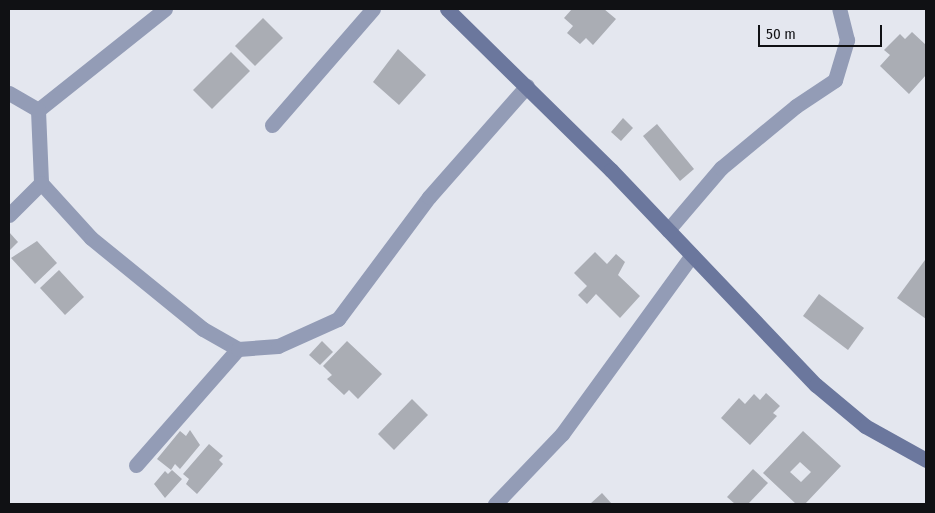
<!DOCTYPE html>
<style>
body{margin:0}
#map{position:relative;width:935px;height:513px;overflow:hidden;background:#e4e7ef;font-family:"Fira Sans Condensed",sans-serif}
div>[style]{position:absolute}
.building>*{inset:0;background:#aaadb4}
.street>*{height:15px;margin:-7.5px;padding:0 7.5px;transform-origin:7.5px;border-radius:7.5px;background:#939cb6}
.secondary>*{height:15px;margin:-7.5px;padding:0 7.5px;transform-origin:7.5px;border-radius:7.5px;background:#6b779d}
span{translate:-50% -50%;white-space:nowrap;text-align:center;line-height:1.15;-webkit-text-stroke:4px #e4e7ef;paint-order:stroke}
.frame{position:absolute;inset:0;border:10px solid #101114;pointer-events:none}
.scale{position:absolute;left:758px;top:25px;width:124px;height:22px;box-sizing:border-box;border:2px solid #101114;border-top:0;padding-left:6px;font-size:15px;line-height:18px;white-space:nowrap;color:#101114;-webkit-text-stroke:4px #e4e7ef;paint-order:stroke}
</style>
<div id="map">
<div class="building">
<i style="clip-path:polygon(572px 9px,604px 9px,616px 19px,593px 45px,586px 38px,580px 44px,567px 33px,573px 26px,564px 18px)"></i>
<i style="clip-path:polygon(263px 18px,283px 38px,255px 66px,235px 46px)"></i>
<i style="clip-path:polygon(912px 32px,926px 45px,926px 75px,909px 94px,880px 66px,890px 55px,884px 50px,900px 34px,905px 39px)"></i>
<i style="clip-path:polygon(398px 49px,426px 75px,399px 105px,373px 82px)"></i>
<i style="clip-path:polygon(231px 52px,250px 71px,212px 109px,193px 90px)"></i>
<i style="clip-path:polygon(623px 118px,633px 128px,621px 141px,611px 132px)"></i>
<i style="clip-path:polygon(657px 124px,694px 169px,680px 181px,643px 136px)"></i>
<i style="clip-path:polygon(9px 232px,18px 242px,9px 251px)"></i>
<i style="clip-path:polygon(37px 241px,57px 263px,35px 284px,11px 258px)"></i>
<i style="clip-path:polygon(595px 252px,607px 264px,616px 254px,625px 262px,618px 275px,640px 296px,620px 318px,596px 294px,587px 304px,578px 295px,587px 286px,574px 273px)"></i>
<i style="clip-path:polygon(925px 260px,926px 260px,926px 319px,897px 298px)"></i>
<i style="clip-path:polygon(59px 270px,84px 297px,65px 315px,40px 288px)"></i>
<i style="clip-path:polygon(819px 294px,864px 328px,848px 350px,803px 316px)"></i>
<i style="clip-path:polygon(322px 341px,333px 352px,320px 365px,309px 355px)"></i>
<i style="clip-path:polygon(347px 341px,382px 374px,358px 399px,349px 390px,344px 395px,327px 379px,332px 375px,323px 366px)"></i>
<i style="clip-path:polygon(766px 393px,780px 406px,773px 413px,777px 416px,750px 445px,721px 418px,739px 398px,745px 404px,754px 394px,760px 400px)"></i>
<i style="clip-path:polygon(412px 399px,428px 415px,394px 450px,378px 434px)"></i>
<i style="clip-path:polygon(190px 430px,200px 445px,180px 469px,175px 464px,171px 470px,157px 459px,180px 431px,186px 436px)"></i>
<i style="clip-path:polygon(evenodd,803px 431px,841px 466px,805px 504px,796px 504px,763px 473px,803px 431px,800px 462px,811px 472px,801px 482px,790px 472px,800px 462px)"></i>
<i style="clip-path:polygon(209px 444px,223px 456px,219px 460px,223px 464px,197px 494px,186px 484px,189px 479px,183px 474px)"></i>
<i style="clip-path:polygon(753px 469px,768px 483px,748px 504px,735px 504px,727px 497px)"></i>
<i style="clip-path:polygon(172px 470px,182px 479px,165px 498px,154px 484px,165px 471px,168px 474px)"></i>
<i style="clip-path:polygon(602px 493px,612px 504px,590px 504px)"></i>
</div>
<div class="street">
<i style="left:165px;top:9px;width:162px;rotate:141.5deg"></i>
<i style="left:38px;top:110px;width:73px;rotate:87.6deg"></i>
<i style="left:41px;top:183px;width:74px;rotate:47.7deg"></i>
<i style="left:91px;top:238px;width:144px;rotate:39.1deg"></i>
<i style="left:203px;top:329px;width:40px;rotate:29.7deg"></i>
<i style="left:9px;top:93px;width:34px;rotate:30deg"></i>
<i style="left:272px;top:125px;width:154px;rotate:-49deg"></i>
<i style="left:9px;top:215px;width:45px;rotate:-45deg"></i>
<i style="left:668px;top:230px;width:82px;rotate:-49.5deg"></i>
<i style="left:721px;top:168px;width:97px;rotate:-39.6deg"></i>
<i style="left:796px;top:106px;width:47px;rotate:-33.7deg"></i>
<i style="left:835px;top:80px;width:42px;rotate:-73.3deg"></i>
<i style="left:847px;top:40px;width:32px;rotate:-104deg"></i>
<i style="left:136px;top:465px;width:154px;rotate:-48.7deg"></i>
<i style="left:238px;top:349px;width:40px;rotate:-4.3deg"></i>
<i style="left:278px;top:346px;width:66px;rotate:-24.2deg"></i>
<i style="left:338px;top:319px;width:152px;rotate:-53.3deg"></i>
<i style="left:429px;top:197px;width:148px;rotate:-48.6deg"></i>
<i style="left:495px;top:504px;width:97px;rotate:-46.3deg"></i>
<i style="left:562px;top:434px;width:221px;rotate:-54deg"></i>
</div>
<div class="secondary">
<i style="left:447px;top:9px;width:230px;rotate:44.5deg"></i>
<i style="left:611px;top:170px;width:297px;rotate:46.4deg"></i>
<i style="left:816px;top:385px;width:64px;rotate:39.9deg"></i>
<i style="left:865px;top:426px;width:70px;rotate:29.1deg"></i>
</div>
<div class="frame"></div>
<div class="scale">50 m</div>
</div>
